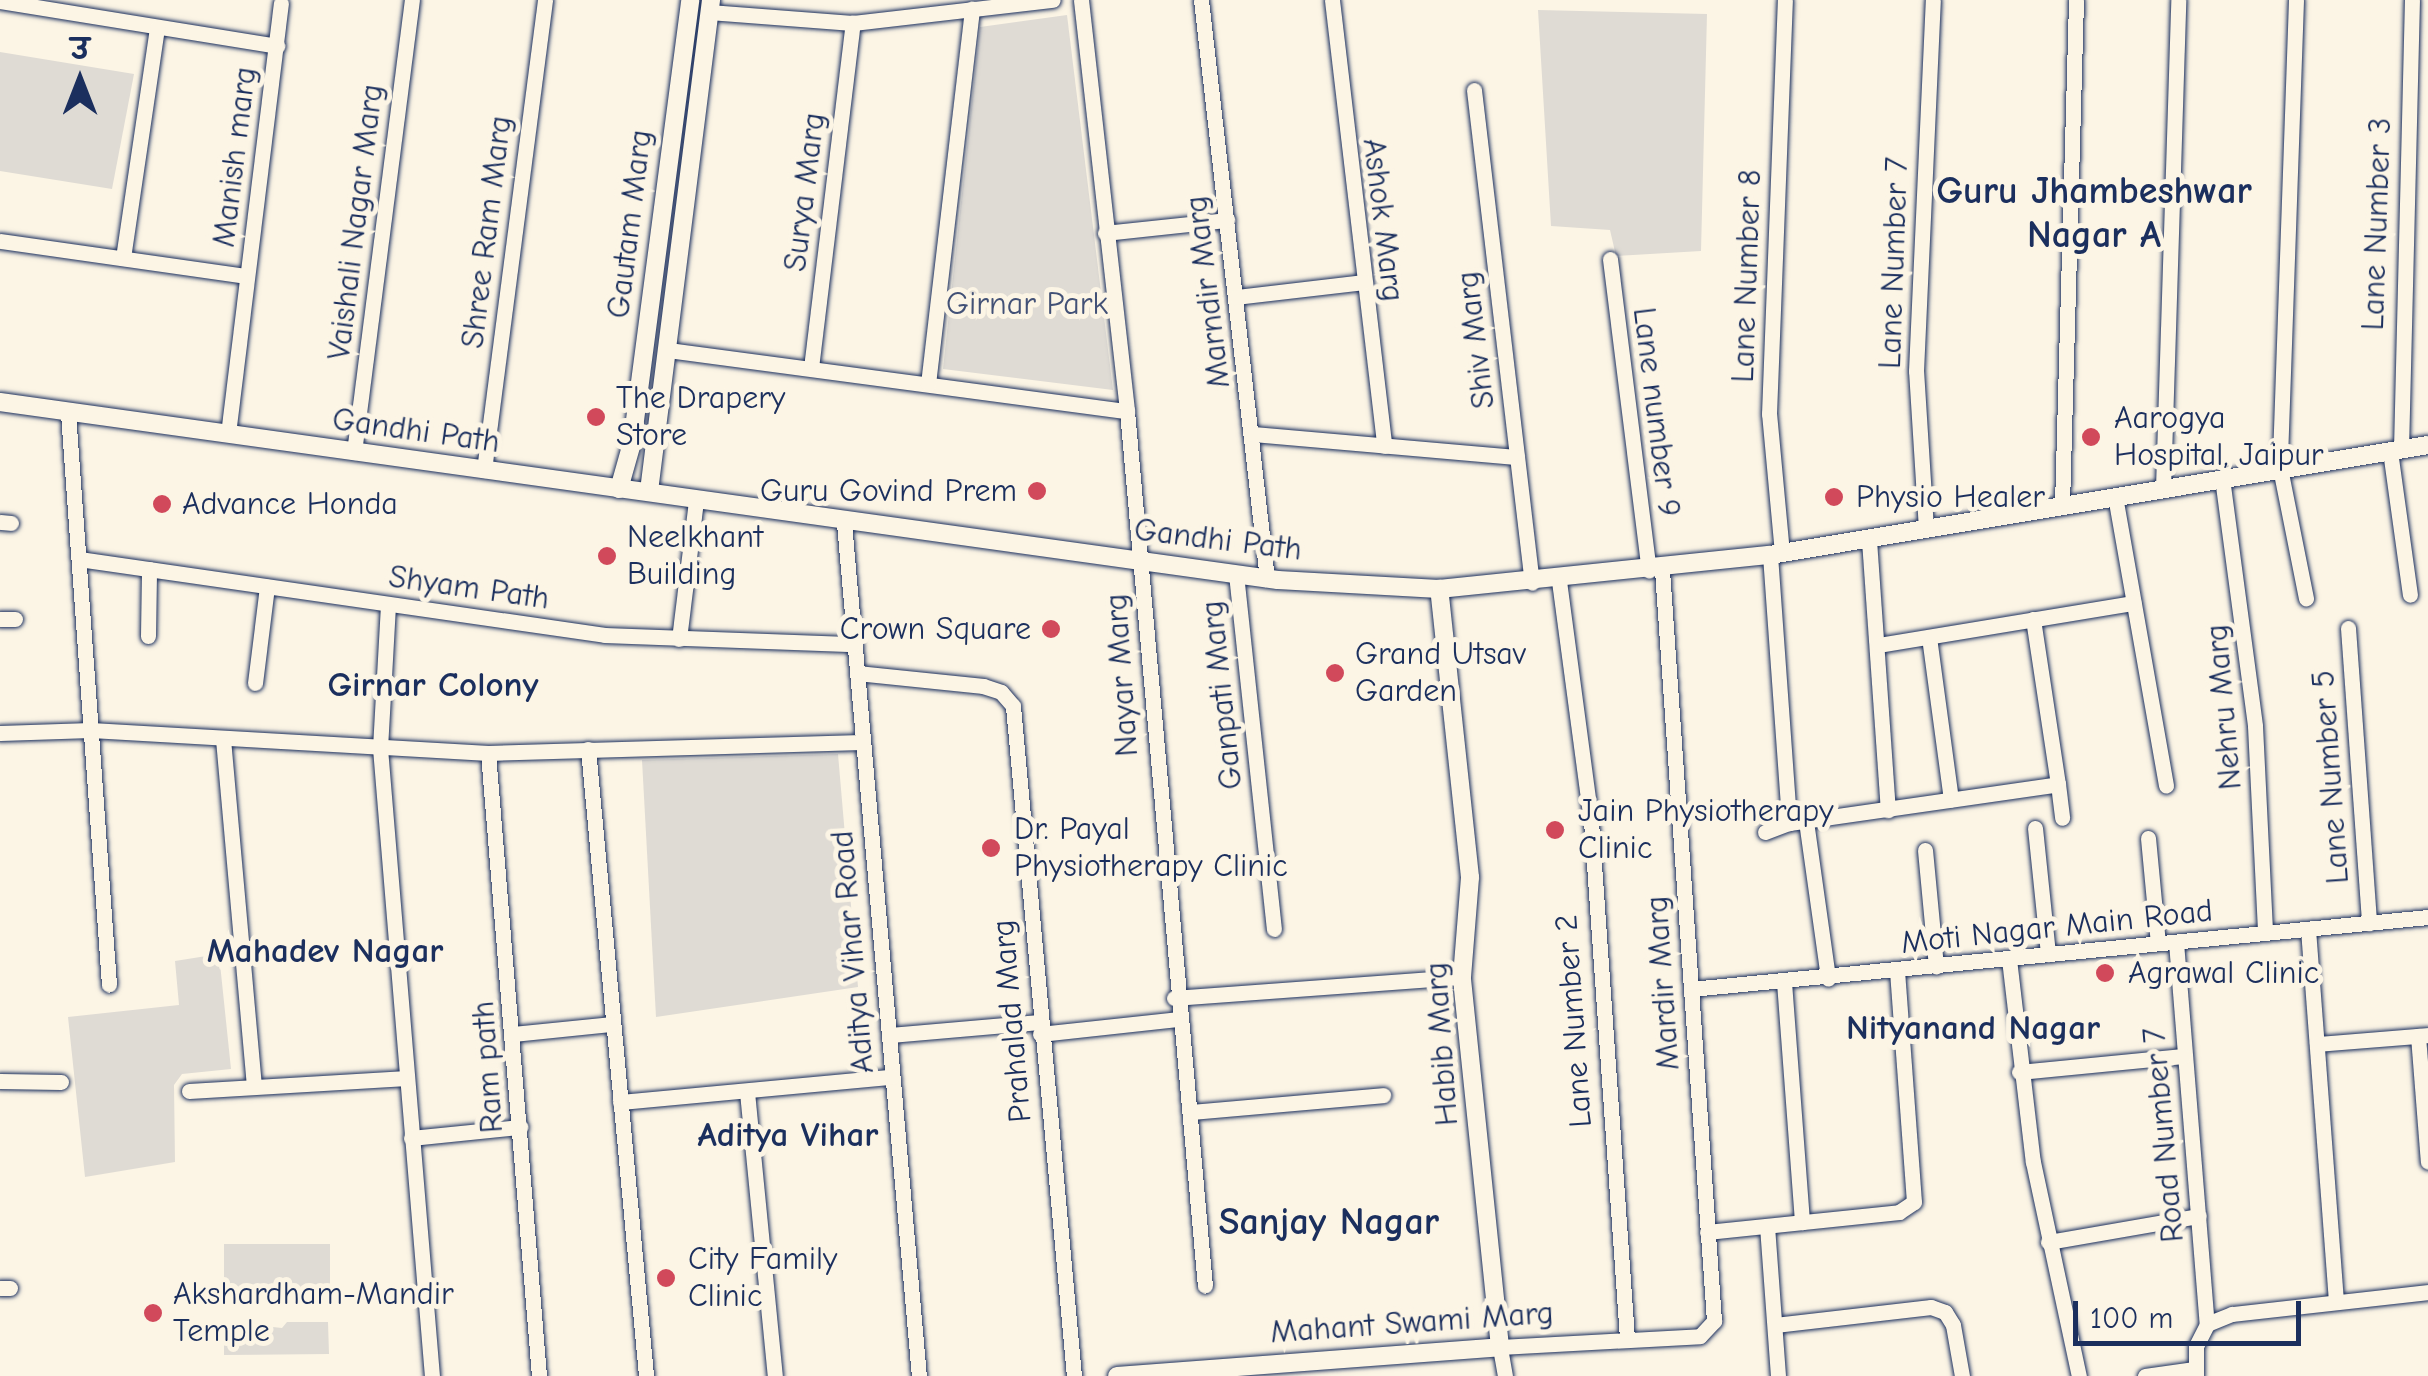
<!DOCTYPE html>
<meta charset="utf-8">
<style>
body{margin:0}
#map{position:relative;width:2428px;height:1376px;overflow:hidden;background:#fcf5e5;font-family:"Comic Neue","Playpen Sans Deva",sans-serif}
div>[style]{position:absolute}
.green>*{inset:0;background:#dfdbd4}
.roads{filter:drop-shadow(0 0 2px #1b2f5e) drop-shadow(0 0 2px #1b2f5e)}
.minor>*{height:15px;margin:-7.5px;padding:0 7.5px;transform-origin:7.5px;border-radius:7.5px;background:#fcf5e5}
.tertiary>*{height:18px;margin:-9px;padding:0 9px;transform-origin:9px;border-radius:9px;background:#fcf5e5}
.dots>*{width:28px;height:28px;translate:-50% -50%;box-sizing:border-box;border:5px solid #fcf5e5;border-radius:50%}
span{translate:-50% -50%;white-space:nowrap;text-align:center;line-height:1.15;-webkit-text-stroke:10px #fcf5e5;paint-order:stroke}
.street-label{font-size:32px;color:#1b2f5e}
.park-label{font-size:32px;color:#425176}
.poi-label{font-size:32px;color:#1b2f5e}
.left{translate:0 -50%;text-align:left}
.right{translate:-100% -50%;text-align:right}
.neighbourhood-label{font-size:35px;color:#1b2f5e;font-weight:700}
.quarter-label{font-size:38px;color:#1b2f5e;font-weight:700}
.north{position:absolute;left:30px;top:30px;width:100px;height:100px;-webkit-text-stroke:8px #fcf5e5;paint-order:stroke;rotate:0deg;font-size:28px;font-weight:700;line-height:40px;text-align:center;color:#1b2f5e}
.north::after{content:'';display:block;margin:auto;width:35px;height:45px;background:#1b2f5e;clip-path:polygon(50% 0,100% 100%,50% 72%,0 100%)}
.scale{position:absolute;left:2073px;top:1301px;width:228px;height:45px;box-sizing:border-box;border:5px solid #1b2f5e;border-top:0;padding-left:12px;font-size:30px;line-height:35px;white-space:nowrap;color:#1b2f5e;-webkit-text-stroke:8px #fcf5e5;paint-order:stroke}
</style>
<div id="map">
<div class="green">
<i style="clip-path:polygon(1538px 10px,1707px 14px,1701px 251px,1616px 256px,1610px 230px,1551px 226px)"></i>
<i style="clip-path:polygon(1067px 15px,1113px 390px,943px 369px,980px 27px)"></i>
<i style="clip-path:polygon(0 52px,134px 74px,112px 189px,0 171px)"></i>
<i style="clip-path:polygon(838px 754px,858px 987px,656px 1017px,642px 760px)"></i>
<i style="clip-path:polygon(219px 954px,231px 1069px,182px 1074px,174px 1085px,175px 1162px,85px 1177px,68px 1017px,179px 1005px,175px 961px)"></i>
<i style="clip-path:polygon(224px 1244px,330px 1244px,330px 1303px,277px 1298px,224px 1303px)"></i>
<i style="clip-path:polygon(224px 1322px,282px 1328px,287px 1322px,328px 1322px,329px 1354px,224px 1355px)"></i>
</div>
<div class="roads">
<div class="minor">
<i style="left:1081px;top:0;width:414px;rotate:83.6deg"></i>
<i style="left:1127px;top:411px;width:878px;rotate:84.91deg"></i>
<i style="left:1201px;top:0;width:583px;rotate:83.5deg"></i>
<i style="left:1332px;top:0;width:449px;rotate:83.3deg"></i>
<i style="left:2296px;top:0;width:468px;rotate:92deg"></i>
<i style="left:2280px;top:468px;width:133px;rotate:78.7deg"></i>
<i style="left:0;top:1px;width:281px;rotate:9.2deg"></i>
<i style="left:709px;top:12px;width:144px;rotate:4.4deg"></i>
<i style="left:853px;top:23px;width:201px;rotate:-6.6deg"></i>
<i style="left:1474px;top:90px;width:496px;rotate:83.3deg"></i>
<i style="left:1105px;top:233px;width:123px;rotate:-6.1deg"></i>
<i style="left:0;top:241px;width:249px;rotate:8.1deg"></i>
<i style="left:123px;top:258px;width:233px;rotate:-81.6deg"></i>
<i style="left:1610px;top:259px;width:314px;rotate:82.9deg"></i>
<i style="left:1236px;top:297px;width:128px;rotate:-6.7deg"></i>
<i style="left:668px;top:350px;width:463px;rotate:7.6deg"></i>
<i style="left:811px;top:368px;width:348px;rotate:-83.1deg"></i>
<i style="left:928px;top:384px;width:378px;rotate:-83.3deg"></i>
<i style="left:68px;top:413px;width:573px;rotate:85.9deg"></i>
<i style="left:228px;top:434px;width:434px;rotate:-83deg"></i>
<i style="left:1252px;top:434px;width:266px;rotate:5deg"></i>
<i style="left:2401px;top:449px;width:449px;rotate:-88.6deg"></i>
<i style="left:2390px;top:451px;width:145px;rotate:82.1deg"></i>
<i style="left:354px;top:452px;width:456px;rotate:-82.7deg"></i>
<i style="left:484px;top:470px;width:474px;rotate:-82.6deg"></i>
<i style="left:2222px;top:478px;width:250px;rotate:82.4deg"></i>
<i style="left:2255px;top:726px;width:207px;rotate:87.2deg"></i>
<i style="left:2163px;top:488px;width:488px;rotate:-88.2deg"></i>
<i style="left:2115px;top:496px;width:294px;rotate:80deg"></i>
<i style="left:2062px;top:505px;width:505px;rotate:-88.41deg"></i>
<i style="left:0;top:522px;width:11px;rotate:5deg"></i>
<i style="left:844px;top:523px;width:856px;rotate:84.98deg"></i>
<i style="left:1926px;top:529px;width:158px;rotate:-93.6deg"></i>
<i style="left:1916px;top:371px;width:371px;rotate:-87.4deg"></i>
<i style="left:1869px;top:540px;width:271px;rotate:86deg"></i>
<i style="left:1782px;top:553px;width:140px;rotate:-95.3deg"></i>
<i style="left:1769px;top:414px;width:414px;rotate:-87.8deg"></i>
<i style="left:1770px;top:555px;width:269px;rotate:85.9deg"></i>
<i style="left:79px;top:559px;width:531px;rotate:8.22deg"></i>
<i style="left:605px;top:635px;width:249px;rotate:2.1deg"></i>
<i style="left:1236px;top:574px;width:357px;rotate:83.9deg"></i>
<i style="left:1559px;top:581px;width:242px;rotate:82.4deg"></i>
<i style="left:1591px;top:821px;width:519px;rotate:86.02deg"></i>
<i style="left:388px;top:605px;width:143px;rotate:93.2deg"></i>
<i style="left:380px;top:748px;width:630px;rotate:85.27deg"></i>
<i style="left:0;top:619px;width:15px"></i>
<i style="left:2033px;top:619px;width:167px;rotate:81.4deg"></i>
<i style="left:2348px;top:628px;width:296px;rotate:85.9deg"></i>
<i style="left:148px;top:636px;width:67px;rotate:-89.1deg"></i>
<i style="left:1929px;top:637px;width:164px;rotate:82.3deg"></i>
<i style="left:679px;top:639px;width:139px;rotate:-83deg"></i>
<i style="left:1879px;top:645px;width:258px;rotate:-9.4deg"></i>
<i style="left:857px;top:673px;width:127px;rotate:5.9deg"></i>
<i style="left:983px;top:686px;width:19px;rotate:18deg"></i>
<i style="left:1001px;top:692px;width:18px;rotate:49deg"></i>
<i style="left:1013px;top:706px;width:673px;rotate:84.8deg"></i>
<i style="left:255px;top:683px;width:97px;rotate:-82.9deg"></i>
<i style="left:0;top:733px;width:91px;rotate:-1.9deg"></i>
<i style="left:91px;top:730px;width:398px;rotate:3.3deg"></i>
<i style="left:488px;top:753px;width:374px;rotate:-1.7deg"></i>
<i style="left:223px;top:739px;width:346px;rotate:84.9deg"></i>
<i style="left:588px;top:749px;width:630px;rotate:84.71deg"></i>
<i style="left:488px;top:753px;width:625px;rotate:85.32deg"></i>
<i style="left:1806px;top:821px;width:159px;rotate:82deg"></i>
<i style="left:2035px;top:828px;width:127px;rotate:84.1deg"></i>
<i style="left:1765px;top:832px;width:26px;rotate:-21deg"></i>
<i style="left:1789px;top:823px;width:272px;rotate:-8.2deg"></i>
<i style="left:2058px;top:784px;width:34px;rotate:83deg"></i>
<i style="left:2148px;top:838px;width:105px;rotate:84.6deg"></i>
<i style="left:1925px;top:850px;width:117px;rotate:84.6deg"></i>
<i style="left:2308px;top:929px;width:374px;rotate:85.7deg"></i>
<i style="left:2176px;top:942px;width:383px;rotate:85.4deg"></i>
<i style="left:2009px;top:959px;width:204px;rotate:83.3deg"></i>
<i style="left:2033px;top:1162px;width:219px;rotate:77.9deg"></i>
<i style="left:1784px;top:982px;width:241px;rotate:85.7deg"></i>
<i style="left:1691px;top:989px;width:741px;rotate:-5.58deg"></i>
<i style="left:1174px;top:998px;width:289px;rotate:-4.2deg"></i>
<i style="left:513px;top:1034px;width:100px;rotate:-5.8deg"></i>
<i style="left:1040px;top:1034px;width:138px;rotate:-6.2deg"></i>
<i style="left:890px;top:1035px;width:150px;rotate:-5deg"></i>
<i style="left:2418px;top:1036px;width:126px;rotate:85.5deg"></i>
<i style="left:2317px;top:1044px;width:111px;rotate:-4.6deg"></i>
<i style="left:2019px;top:1072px;width:165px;rotate:-5.6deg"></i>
<i style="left:0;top:1081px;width:61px;rotate:0.9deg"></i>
<i style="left:189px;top:1091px;width:218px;rotate:-3.4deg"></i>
<i style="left:747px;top:1092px;width:285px;rotate:84.4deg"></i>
<i style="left:620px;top:1102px;width:273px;rotate:-5.3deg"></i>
<i style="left:1190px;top:1112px;width:194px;rotate:-5deg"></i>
<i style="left:411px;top:1138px;width:110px;rotate:-5.8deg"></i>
<i style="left:1767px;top:1226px;width:150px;rotate:85.8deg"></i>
<i style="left:1707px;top:1232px;width:193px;rotate:-5.9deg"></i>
<i style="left:1899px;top:1212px;width:18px;rotate:-34deg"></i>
<i style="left:1914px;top:1202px;width:232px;rotate:-94.2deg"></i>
<i style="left:2048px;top:1242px;width:153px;rotate:-9.8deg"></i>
<i style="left:0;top:1288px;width:10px"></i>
<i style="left:1775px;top:1325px;width:157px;rotate:-6.6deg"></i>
<i style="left:1931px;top:1307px;width:15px;rotate:20deg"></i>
<i style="left:1945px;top:1312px;width:15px;rotate:58deg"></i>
<i style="left:1953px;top:1325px;width:52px;rotate:80deg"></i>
<i style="left:1505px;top:1376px;width:29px;rotate:-100deg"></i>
<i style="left:1500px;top:1347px;width:200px;rotate:-3.1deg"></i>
<i style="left:1700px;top:1336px;width:21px;rotate:-47deg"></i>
<i style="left:1714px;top:1321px;width:754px;rotate:-93.96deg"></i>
<i style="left:2145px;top:1376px;width:50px;rotate:-8deg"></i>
<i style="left:2196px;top:1376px;width:30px;rotate:-90deg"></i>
<i style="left:2196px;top:1346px;width:25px;rotate:-63deg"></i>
<i style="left:2207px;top:1324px;width:27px;rotate:-22deg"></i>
<i style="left:2232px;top:1314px;width:197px;rotate:-6.4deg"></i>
</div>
<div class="tertiary">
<i style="left:0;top:402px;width:1290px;rotate:7.93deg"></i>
<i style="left:1278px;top:580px;width:161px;rotate:3.2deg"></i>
<i style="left:1439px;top:589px;width:333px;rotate:-5.9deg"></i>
<i style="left:1770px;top:555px;width:667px;rotate:-9.49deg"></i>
<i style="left:619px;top:489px;width:48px;rotate:-74.2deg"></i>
<i style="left:632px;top:443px;width:447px;rotate:-82.5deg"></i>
<i style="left:649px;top:491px;width:495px;rotate:-82.8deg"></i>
<i style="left:1117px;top:1376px;width:384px;rotate:-4.3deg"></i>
<i style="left:1500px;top:1347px;width:372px;rotate:-95.9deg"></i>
<i style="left:1462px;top:977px;width:100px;rotate:-85.4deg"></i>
<i style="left:1470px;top:877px;width:290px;rotate:-96.1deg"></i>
</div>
</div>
<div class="dots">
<i style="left:596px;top:417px;background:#d1495b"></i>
<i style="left:2091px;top:437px;background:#d1495b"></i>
<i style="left:1037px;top:491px;background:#d1495b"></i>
<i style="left:1834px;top:497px;background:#d1495b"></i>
<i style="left:162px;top:504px;background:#d1495b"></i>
<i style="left:607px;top:556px;background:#d1495b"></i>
<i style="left:1051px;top:629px;background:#d1495b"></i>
<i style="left:1335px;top:673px;background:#d1495b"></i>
<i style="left:1555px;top:830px;background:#d1495b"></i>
<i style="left:991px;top:848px;background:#d1495b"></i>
<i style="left:2105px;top:973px;background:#d1495b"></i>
<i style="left:666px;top:1278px;background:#d1495b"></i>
<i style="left:153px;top:1313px;background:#d1495b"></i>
</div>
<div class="street-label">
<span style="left:235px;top:157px;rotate:-83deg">Manish marg</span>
<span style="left:805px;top:192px;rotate:-83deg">Surya Marg</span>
<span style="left:1383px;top:220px;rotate:83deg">Ashok Marg</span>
<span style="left:356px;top:222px;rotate:-83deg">Vaishali Nagar Marg</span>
<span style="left:630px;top:224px;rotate:-83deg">Gautam Marg</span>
<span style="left:2377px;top:224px;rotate:-88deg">Lane Number 3</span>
<span style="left:487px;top:232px;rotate:-83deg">Shree Ram Marg</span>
<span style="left:1894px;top:263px;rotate:-88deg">Lane Number 7</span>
<span style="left:1747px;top:276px;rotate:-88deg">Lane Number 8</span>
<span style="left:1208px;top:292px;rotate:-97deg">Marndir Marg</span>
<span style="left:1476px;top:340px;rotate:-97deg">Shiv Marg</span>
<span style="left:1656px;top:412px;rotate:83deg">Lane number 9</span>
<span style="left:416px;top:431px;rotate:8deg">Gandhi Path</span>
<span style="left:1218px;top:540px;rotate:7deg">Gandhi Path</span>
<span style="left:469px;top:588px;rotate:8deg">Shyam Path</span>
<span style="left:1122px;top:675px;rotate:-94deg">Nayar Marg</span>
<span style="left:1222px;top:695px;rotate:-96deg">Ganpati Marg</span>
<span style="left:2224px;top:707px;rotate:-95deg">Nehru Marg</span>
<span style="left:2331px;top:777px;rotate:-94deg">Lane Number 5</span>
<span style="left:2057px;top:927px;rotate:-6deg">Moti Nagar Main Road</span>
<span style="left:853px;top:952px;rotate:-95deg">Aditya Vihar Road</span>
<span style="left:1663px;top:983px;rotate:-94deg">Mardir Marg</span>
<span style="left:1012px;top:1021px;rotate:-95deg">Prahalad Marg</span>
<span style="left:1574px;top:1021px;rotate:-94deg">Lane Number 2</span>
<span style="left:1442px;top:1044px;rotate:-94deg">Habib Marg</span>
<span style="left:488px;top:1067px;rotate:-94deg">Ram path</span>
<span style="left:2164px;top:1135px;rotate:-95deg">Road Number 7</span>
<span style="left:1412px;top:1323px;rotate:-4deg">Mahant Swami Marg</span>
</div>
<div class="park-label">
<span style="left:1027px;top:304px">Girnar Park</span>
</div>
<div class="poi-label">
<span class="left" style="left:616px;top:417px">The Drapery<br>Store</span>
<span class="left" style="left:2114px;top:437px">Aarogya<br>Hospital, Jaipur</span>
<span class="right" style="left:1017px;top:491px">Guru Govind Prem</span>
<span class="left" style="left:1856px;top:497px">Physio Healer</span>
<span class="left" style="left:182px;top:504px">Advance Honda</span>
<span class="left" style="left:627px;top:556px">Neelkhant<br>Building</span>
<span class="right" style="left:1031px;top:629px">Crown Square</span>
<span class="left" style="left:1355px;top:673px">Grand Utsav<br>Garden</span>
<span class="left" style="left:1578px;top:830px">Jain Physiotherapy<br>Clinic</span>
<span class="left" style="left:1014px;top:848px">Dr. Payal<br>Physiotherapy Clinic</span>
<span class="left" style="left:2128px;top:973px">Agrawal Clinic</span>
<span class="left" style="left:688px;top:1278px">City Family<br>Clinic</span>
<span class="left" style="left:173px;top:1313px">Akshardham-Mandir<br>Temple</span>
</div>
<div class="neighbourhood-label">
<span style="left:433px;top:685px">Girnar Colony</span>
<span style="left:325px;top:951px">Mahadev Nagar</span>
<span style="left:1973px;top:1028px">Nityanand Nagar</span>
<span style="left:788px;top:1135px">Aditya Vihar</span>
</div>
<div class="quarter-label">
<span style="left:2094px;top:214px">Guru Jhambeshwar<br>Nagar A</span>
<span style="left:1329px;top:1223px">Sanjay Nagar</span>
</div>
<div class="north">उ</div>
<div class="scale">100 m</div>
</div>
